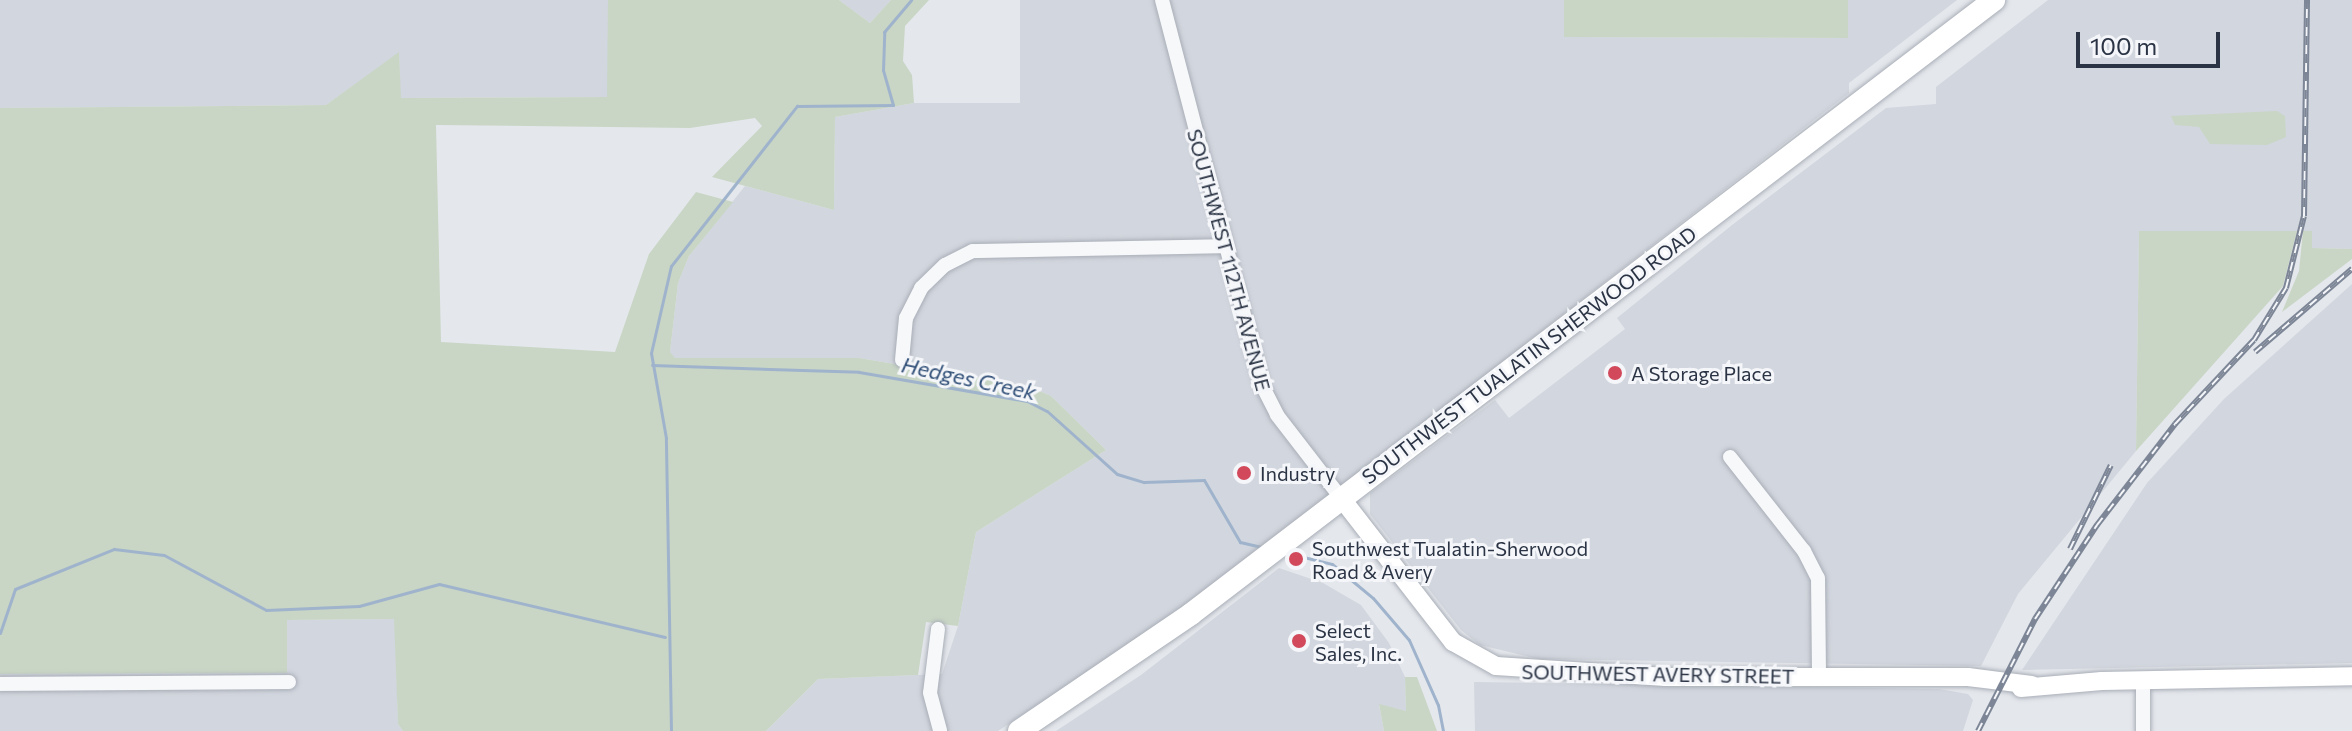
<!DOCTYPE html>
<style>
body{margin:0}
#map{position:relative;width:2352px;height:731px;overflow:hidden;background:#e4e7ec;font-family:Commissioner,sans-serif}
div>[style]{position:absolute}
.built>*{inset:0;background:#d2d6de}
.green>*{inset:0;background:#c9d6c5}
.stream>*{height:3px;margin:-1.5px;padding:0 1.5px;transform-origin:1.5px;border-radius:1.5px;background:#9fb4cc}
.roads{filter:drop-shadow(0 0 2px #a9aeb7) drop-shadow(0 0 2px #a9aeb7)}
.minor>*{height:14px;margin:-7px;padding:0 7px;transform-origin:7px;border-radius:7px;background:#f7f8fa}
.major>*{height:18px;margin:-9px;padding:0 9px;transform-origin:9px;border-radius:9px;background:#fff}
.highway>*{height:22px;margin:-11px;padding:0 11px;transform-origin:11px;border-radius:11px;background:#fff}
.rail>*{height:6px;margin-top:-3px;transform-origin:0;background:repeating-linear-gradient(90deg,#f4f6f9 0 9px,#7d8696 0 18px);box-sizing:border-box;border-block:2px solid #7d8696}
.dots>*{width:22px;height:22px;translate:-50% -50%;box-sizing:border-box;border:4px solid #f4f6f9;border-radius:50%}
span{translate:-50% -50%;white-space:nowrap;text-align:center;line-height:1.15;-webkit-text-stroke:6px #f4f6f9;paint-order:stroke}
.street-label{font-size:20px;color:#2b3445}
.poi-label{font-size:20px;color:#2b3445}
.left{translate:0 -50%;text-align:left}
.water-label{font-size:22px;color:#34527a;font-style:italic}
.scale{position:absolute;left:2076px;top:32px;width:144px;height:36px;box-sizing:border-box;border:4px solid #2b3445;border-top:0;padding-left:10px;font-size:24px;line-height:28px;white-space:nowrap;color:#2b3445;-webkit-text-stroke:6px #f4f6f9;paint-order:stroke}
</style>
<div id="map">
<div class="built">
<i style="clip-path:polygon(0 0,608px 0,608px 97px,400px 98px,399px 53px,326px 105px,0 108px)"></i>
<i style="clip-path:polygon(839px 0,891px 0,870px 23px)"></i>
<i style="clip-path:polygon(1020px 0,1564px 0,1565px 37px,1847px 38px,1848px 0,1957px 0,1849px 83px,1849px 93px,1179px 612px,998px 731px,766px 731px,818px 679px,942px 674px,958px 626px,976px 532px,1106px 450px,1051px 396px,1030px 387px,859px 358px,675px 359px,670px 352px,678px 283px,689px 256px,745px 186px,834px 210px,835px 117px,914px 103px,1020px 103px)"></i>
<i style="clip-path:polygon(2048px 0,2352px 0,2352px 249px,2312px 248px,2311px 231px,2139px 231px,2136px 451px,2018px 594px,1981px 666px,1538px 659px,1480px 645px,1461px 630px,1370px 514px,1370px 493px,1495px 400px,1509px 418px,1625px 329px,1617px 318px,1732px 225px,1886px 108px,1936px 104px,1936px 87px)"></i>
<i style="clip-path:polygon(2352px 284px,2352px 663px,2022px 670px,2147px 483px,2224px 399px)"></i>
<i style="clip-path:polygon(1279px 568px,1323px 583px,1361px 605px,1389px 643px,1405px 677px,1406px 711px,1379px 705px,1384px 731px,1056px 731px,1141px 675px)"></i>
<i style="clip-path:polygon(395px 619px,398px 724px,403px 731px,0 731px,0 674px,286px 673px,286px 620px)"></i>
<i style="clip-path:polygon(1474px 682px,1939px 689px,1968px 694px,1973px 700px,1963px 731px,1475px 731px)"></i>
</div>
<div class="green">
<i style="clip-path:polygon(608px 0,839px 0,870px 23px,891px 0,929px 0,905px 26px,903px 61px,912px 75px,914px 103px,835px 117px,834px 210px,712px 177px,762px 126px,755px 118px,690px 128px,436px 125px,441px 342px,615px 352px,649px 254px,696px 192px,733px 202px,689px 256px,678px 283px,670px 352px,675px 358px,859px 358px,1030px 387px,1051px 396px,1106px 450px,976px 532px,958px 626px,926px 622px,918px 675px,818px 679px,766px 731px,403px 731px,398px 724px,394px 619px,287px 620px,287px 673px,0 674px,0 108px,326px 105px,399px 52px,401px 98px,607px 97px)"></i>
<i style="clip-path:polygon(1564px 0,1848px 0,1848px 38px,1564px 37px)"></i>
<i style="clip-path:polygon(2277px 111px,2285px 116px,2286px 137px,2267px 145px,2210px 144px,2199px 127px,2175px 125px,2171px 116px)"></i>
<i style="clip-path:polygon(2139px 231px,2297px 231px,2283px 286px,2136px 451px)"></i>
<i style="clip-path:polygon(2303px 231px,2312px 231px,2312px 248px,2352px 249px,2352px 259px,2282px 312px,2299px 271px)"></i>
<i style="clip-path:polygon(1405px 677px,1417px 677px,1437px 731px,1384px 731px,1379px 704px,1406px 711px)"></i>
</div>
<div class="stream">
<i style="left:652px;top:365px;width:207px;rotate:1.9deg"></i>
<i style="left:859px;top:372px;width:170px;rotate:9.8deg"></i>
<i style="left:1027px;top:401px;width:22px;rotate:27deg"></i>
<i style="left:1047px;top:411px;width:94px;rotate:42deg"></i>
<i style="left:1117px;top:474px;width:28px;rotate:17deg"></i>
<i style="left:1144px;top:482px;width:60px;rotate:-1.9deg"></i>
<i style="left:1204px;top:480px;width:72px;rotate:59.9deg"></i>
<i style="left:1240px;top:542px;width:22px;rotate:13deg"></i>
<i style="left:1287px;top:553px;width:46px;rotate:13.7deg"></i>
<i style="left:1332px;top:564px;width:53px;rotate:39.7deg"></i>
<i style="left:1373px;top:598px;width:55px;rotate:49.4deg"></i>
<i style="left:1409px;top:640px;width:71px;rotate:66deg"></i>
<i style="left:1438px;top:705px;width:26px;rotate:79deg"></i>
<i style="left:0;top:633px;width:46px;rotate:-71.2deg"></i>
<i style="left:15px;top:589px;width:107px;rotate:-22deg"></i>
<i style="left:114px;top:549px;width:50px;rotate:6.8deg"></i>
<i style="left:164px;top:555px;width:116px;rotate:28.3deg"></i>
<i style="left:266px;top:610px;width:93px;rotate:-2.5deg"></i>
<i style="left:359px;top:606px;width:83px;rotate:-15.4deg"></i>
<i style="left:439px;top:584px;width:232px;rotate:13.2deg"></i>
<i style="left:671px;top:731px;width:293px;rotate:-91deg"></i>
<i style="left:666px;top:438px;width:86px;rotate:-100deg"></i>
<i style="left:651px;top:353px;width:89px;rotate:-77.1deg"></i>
<i style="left:671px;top:266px;width:204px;rotate:-51.8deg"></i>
<i style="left:797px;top:106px;width:96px;rotate:-0.6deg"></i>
<i style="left:893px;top:105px;width:36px;rotate:-106deg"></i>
<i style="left:883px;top:70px;width:38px;rotate:-88deg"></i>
<i style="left:884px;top:32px;width:42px;rotate:-49.8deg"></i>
</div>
<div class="roads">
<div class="minor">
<i style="left:1162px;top:0;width:400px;rotate:75.4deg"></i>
<i style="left:1263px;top:387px;width:31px;rotate:63deg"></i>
<i style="left:1277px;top:415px;width:106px;rotate:52.3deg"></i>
<i style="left:902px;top:360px;width:42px;rotate:-84.6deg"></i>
<i style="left:906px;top:318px;width:34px;rotate:-63deg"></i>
<i style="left:921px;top:288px;width:33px;rotate:-44deg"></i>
<i style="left:945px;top:265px;width:31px;rotate:-27deg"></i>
<i style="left:973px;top:251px;width:252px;rotate:-1.1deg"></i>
<i style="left:1730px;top:457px;width:120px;rotate:51.8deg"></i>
<i style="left:1804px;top:551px;width:30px;rotate:63deg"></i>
<i style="left:1818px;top:578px;width:99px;rotate:89.4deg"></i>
<i style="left:938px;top:629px;width:64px;rotate:97.1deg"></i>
<i style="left:930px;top:693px;width:39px;rotate:75deg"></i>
<i style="left:0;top:684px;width:289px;rotate:-0.4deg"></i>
<i style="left:2143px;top:731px;width:52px;rotate:-90deg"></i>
</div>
<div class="major">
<i style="left:1342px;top:499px;width:181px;rotate:52.2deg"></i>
<i style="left:1453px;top:642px;width:49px;rotate:29.2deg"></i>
<i style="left:1496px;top:666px;width:170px;rotate:3.7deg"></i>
<i style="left:1666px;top:677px;width:302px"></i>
<i style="left:1968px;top:677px;width:64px;rotate:7.1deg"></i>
<i style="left:2021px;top:688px;width:81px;rotate:-4.9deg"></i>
<i style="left:2102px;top:681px;width:250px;rotate:-1.1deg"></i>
</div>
<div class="highway">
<i style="left:1019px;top:731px;width:208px;rotate:-34.2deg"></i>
<i style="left:1191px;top:614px;width:1011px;rotate:-37.4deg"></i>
</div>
</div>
<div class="rail">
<i style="left:2255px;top:352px;width:128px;rotate:-40.6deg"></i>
<i style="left:2070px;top:549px;width:93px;rotate:-64deg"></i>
<i style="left:1978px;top:731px;width:126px;rotate:-63deg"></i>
<i style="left:2035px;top:619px;width:113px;rotate:-56.6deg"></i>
<i style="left:2097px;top:525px;width:128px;rotate:-52.3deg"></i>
<i style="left:2175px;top:424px;width:115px;rotate:-46.8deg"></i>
<i style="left:2254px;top:340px;width:61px;rotate:-58.4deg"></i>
<i style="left:2286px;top:288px;width:74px;rotate:-76deg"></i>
<i style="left:2304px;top:216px;width:216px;rotate:-89.2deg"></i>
</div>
<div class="dots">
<i style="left:1615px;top:373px;background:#d1495b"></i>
<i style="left:1244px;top:473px;background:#d1495b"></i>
<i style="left:1296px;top:559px;background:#d1495b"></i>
<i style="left:1299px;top:641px;background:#d1495b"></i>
</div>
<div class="street-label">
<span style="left:1229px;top:260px;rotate:75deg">SOUTHWEST 112TH AVENUE</span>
<span style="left:1529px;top:355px;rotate:-37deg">SOUTHWEST TUALATIN SHERWOOD ROAD</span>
<span style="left:1658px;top:674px;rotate:1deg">SOUTHWEST AVERY STREET</span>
</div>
<div class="poi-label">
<span class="left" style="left:1631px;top:373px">A Storage Place</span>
<span class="left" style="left:1260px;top:473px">Industry</span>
<span class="left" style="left:1312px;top:560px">Southwest Tualatin-Sherwood<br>Road &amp; Avery</span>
<span class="left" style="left:1315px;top:642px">Select<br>Sales, Inc.</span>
</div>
<div class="water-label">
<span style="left:969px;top:378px;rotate:12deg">Hedges Creek</span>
</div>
<div class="scale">100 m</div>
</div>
